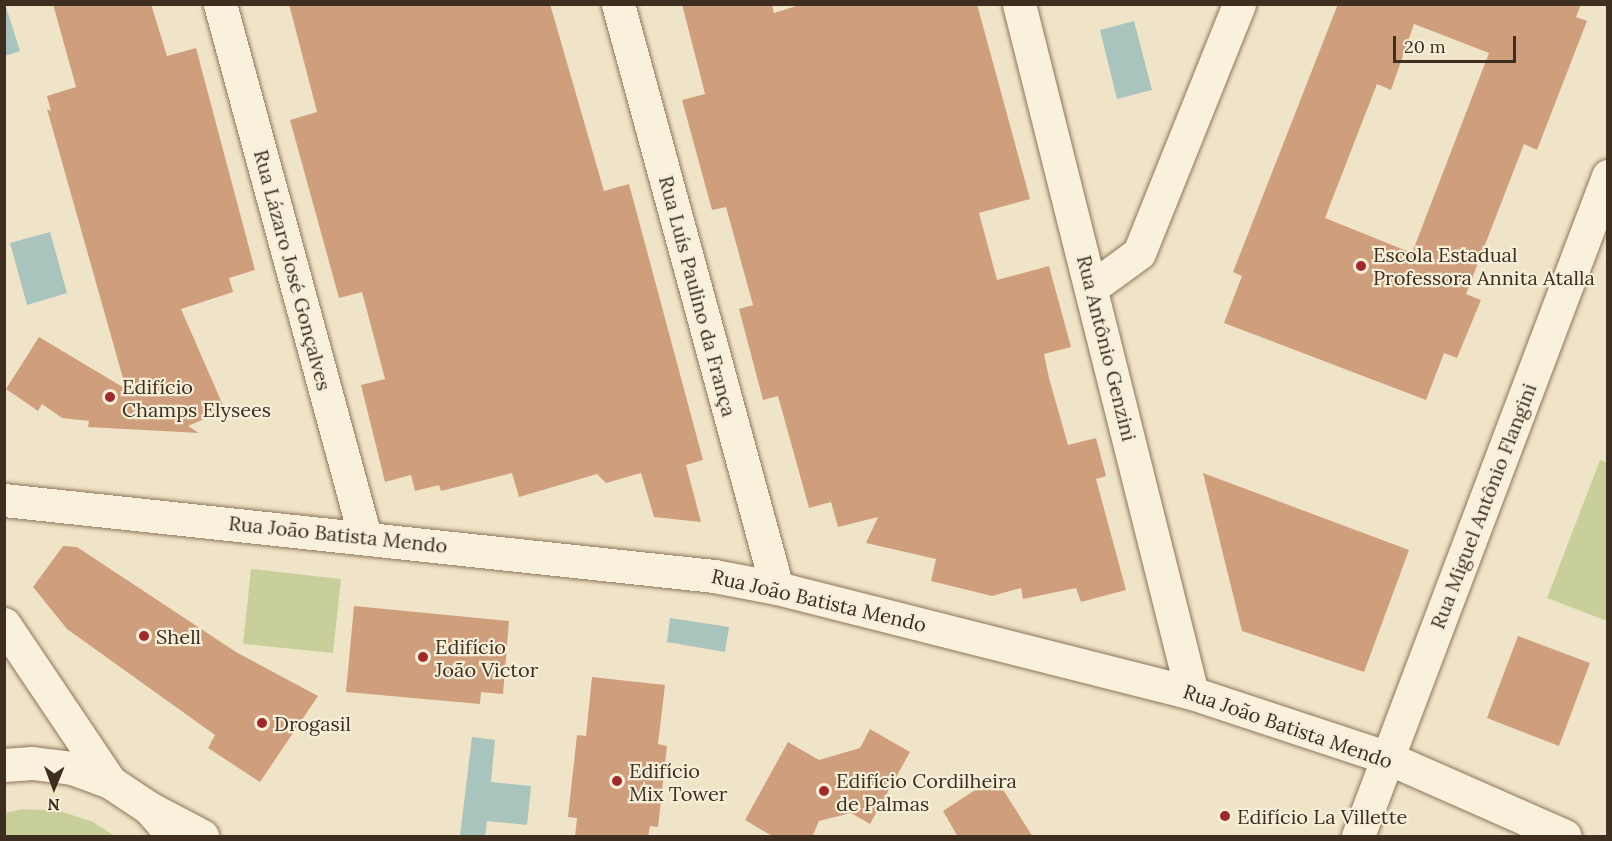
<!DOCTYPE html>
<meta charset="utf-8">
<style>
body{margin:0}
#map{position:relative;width:1612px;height:841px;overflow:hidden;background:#f0e4c8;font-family:Lora,serif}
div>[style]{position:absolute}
.green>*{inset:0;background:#c9cf9b}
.water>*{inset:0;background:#a9c4bc}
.building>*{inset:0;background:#cf9f7d}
.roads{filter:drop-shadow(0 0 2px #8d765c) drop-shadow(0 0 2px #8d765c)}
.street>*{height:33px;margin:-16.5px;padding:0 16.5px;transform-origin:16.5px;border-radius:16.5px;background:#faf1dc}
.secondary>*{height:33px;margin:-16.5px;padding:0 16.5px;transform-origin:16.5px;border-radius:16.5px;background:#faf1dc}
.dots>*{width:16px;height:16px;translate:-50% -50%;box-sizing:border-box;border:3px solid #f7eed8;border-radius:50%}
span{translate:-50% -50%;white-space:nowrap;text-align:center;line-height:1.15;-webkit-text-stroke:4.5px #f7eed8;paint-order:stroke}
.poi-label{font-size:20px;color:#3d2e20}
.left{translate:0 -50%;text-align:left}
.street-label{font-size:20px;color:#3d2e20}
.frame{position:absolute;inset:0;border:6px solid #3d2e20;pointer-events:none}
.north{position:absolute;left:24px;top:757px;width:60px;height:60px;-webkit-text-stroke:4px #f7eed8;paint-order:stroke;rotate:181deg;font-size:16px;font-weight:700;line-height:24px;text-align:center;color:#3d2e20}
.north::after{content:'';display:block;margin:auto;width:21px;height:27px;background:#3d2e20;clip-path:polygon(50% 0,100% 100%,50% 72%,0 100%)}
.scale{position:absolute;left:1393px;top:36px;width:123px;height:27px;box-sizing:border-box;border:3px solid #3d2e20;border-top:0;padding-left:8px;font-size:18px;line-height:21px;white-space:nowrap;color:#3d2e20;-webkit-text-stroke:4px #f7eed8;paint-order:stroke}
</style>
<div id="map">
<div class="green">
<i style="clip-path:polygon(1600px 460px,1608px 463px,1607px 621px,1547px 598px)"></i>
<i style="clip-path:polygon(251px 569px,341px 579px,333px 653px,243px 644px)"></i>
<i style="clip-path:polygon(23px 809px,60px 811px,93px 822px,115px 836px,5px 836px,5px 813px)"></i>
</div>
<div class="water">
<i style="clip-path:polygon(5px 4px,20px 51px,5px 56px,4px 5px)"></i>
<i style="clip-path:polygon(1134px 21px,1152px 90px,1117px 99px,1100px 30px)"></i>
<i style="clip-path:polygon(50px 232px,67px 293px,27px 305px,10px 243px)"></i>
<i style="clip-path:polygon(670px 618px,729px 627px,725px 652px,667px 642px)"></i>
<i style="clip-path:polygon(472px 737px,495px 740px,491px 782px,531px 786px,527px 825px,487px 821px,485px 836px,460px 836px)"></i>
</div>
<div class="building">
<i style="clip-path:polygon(53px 4px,151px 4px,167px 56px,196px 48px,255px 270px,229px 278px,233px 292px,181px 309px,225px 410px,188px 426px,199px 433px,88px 427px,89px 421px,62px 418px,42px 404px,38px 411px,6px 389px,39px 337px,126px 389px,47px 109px,51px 111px,47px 96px,76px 87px)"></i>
<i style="clip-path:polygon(289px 4px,550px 4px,604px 191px,629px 184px,703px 460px,686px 465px,701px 522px,654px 517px,641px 473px,606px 483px,597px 474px,519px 497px,512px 473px,441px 491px,439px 485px,415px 491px,411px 475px,385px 482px,361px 385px,385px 379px,362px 292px,339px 298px,290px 120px,317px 112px)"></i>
<i style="clip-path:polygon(682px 4px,772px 4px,774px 13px,803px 4px,977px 4px,1030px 199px,979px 213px,997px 280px,1049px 266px,1071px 347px,1044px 354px,1049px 378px,1068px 445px,1096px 438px,1106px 476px,1096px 479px,1126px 590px,1081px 602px,1076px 588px,1023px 599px,1021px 588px,992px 596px,931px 581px,936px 559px,866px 543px,878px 517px,838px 527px,831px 502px,809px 508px,778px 396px,763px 400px,739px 309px,753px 305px,726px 207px,712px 210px,682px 100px,705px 94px)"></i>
<i style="clip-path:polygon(evenodd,1338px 4px,1581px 4px,1576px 17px,1587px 21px,1537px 150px,1524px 144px,1466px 294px,1481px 300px,1457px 358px,1444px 353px,1426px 400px,1224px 323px,1242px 276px,1233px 272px,1338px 4px,1414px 24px,1489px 53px,1412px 253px,1325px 218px,1377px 84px,1391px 90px,1414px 24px)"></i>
<i style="clip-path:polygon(1203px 473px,1409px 550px,1364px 672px,1242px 631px)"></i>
<i style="clip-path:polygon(63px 546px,77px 547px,236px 652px,318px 696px,260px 782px,208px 748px,215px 735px,67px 629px,33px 587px)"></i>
<i style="clip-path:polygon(354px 606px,509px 621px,503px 694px,481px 692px,480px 704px,346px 692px)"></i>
<i style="clip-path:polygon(1518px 636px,1590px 663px,1559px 746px,1487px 718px)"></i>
<i style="clip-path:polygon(592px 677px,665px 685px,658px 744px,667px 746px,658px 827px,650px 826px,648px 837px,575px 837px,577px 818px,568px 817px,577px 735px,586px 736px)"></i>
<i style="clip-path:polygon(870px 729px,910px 752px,870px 824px,851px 813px,819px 821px,812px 837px,774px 837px,745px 820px,788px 742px,819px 760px,860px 748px)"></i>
<i style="clip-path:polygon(995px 777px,1033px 837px,958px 837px,943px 811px)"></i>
</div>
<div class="roads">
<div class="street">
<i style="left:220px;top:4px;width:552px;rotate:74.78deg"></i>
<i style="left:618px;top:4px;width:605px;rotate:74.77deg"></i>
<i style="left:1019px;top:4px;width:710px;rotate:75.91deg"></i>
<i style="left:1091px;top:288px;width:59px;rotate:-36.1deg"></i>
<i style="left:1139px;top:253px;width:268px;rotate:-68.1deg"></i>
<i style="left:4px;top:500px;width:714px;rotate:6.11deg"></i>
<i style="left:714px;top:576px;width:64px;rotate:10.8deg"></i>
<i style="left:777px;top:588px;width:428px;rotate:14.2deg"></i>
<i style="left:1192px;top:693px;width:206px;rotate:18.3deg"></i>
<i style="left:1388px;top:758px;width:193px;rotate:23.8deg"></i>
<i style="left:149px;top:808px;width:60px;rotate:27.8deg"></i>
<i style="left:1358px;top:836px;width:706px;rotate:-69.25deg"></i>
</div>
<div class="secondary">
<i style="left:4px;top:624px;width:190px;rotate:56.1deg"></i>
<i style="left:4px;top:765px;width:28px;rotate:-4deg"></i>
<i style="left:32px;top:763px;width:40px;rotate:7.1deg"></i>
<i style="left:72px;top:768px;width:40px;rotate:20.2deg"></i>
<i style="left:110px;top:782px;width:47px;rotate:33.7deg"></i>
<i style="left:149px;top:808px;width:37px;rotate:49deg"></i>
</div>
</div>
<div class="dots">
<i style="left:1361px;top:266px;background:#9e2a2b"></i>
<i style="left:110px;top:397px;background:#9e2a2b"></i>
<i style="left:144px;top:636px;background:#9e2a2b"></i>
<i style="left:423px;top:657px;background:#9e2a2b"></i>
<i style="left:262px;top:723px;background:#9e2a2b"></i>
<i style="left:617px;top:781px;background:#9e2a2b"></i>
<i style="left:824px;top:791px;background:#9e2a2b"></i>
<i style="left:1225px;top:816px;background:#9e2a2b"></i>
</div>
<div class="poi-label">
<span class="left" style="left:1373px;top:266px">Escola Estadual<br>Professora Annita Atalla</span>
<span class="left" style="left:122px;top:398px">Edifício<br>Champs Elysees</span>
<span class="left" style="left:156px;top:636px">Shell</span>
<span class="left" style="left:435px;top:658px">Edifício<br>João Victor</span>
<span class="left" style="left:274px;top:723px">Drogasil</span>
<span class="left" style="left:629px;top:782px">Edifício<br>Mix Tower</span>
<span class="left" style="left:836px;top:792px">Edifício Cordilheira<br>de Palmas</span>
<span class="left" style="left:1237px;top:816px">Edifício La Villette</span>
</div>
<div class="street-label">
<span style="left:293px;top:270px;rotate:75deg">Rua Lázaro José Gonçalves</span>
<span style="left:698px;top:296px;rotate:75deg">Rua Luís Paulino da França</span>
<span style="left:1107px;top:348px;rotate:76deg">Rua Antônio Genzini</span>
<span style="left:1483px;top:506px;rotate:-69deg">Rua Miguel Antônio Flangini</span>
<span style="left:338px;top:534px;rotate:6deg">Rua João Batista Mendo</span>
<span style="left:819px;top:600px;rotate:13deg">Rua João Batista Mendo</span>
<span style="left:1288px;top:726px;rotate:19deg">Rua João Batista Mendo</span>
</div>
<div class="frame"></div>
<div class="north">N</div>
<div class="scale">20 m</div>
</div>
